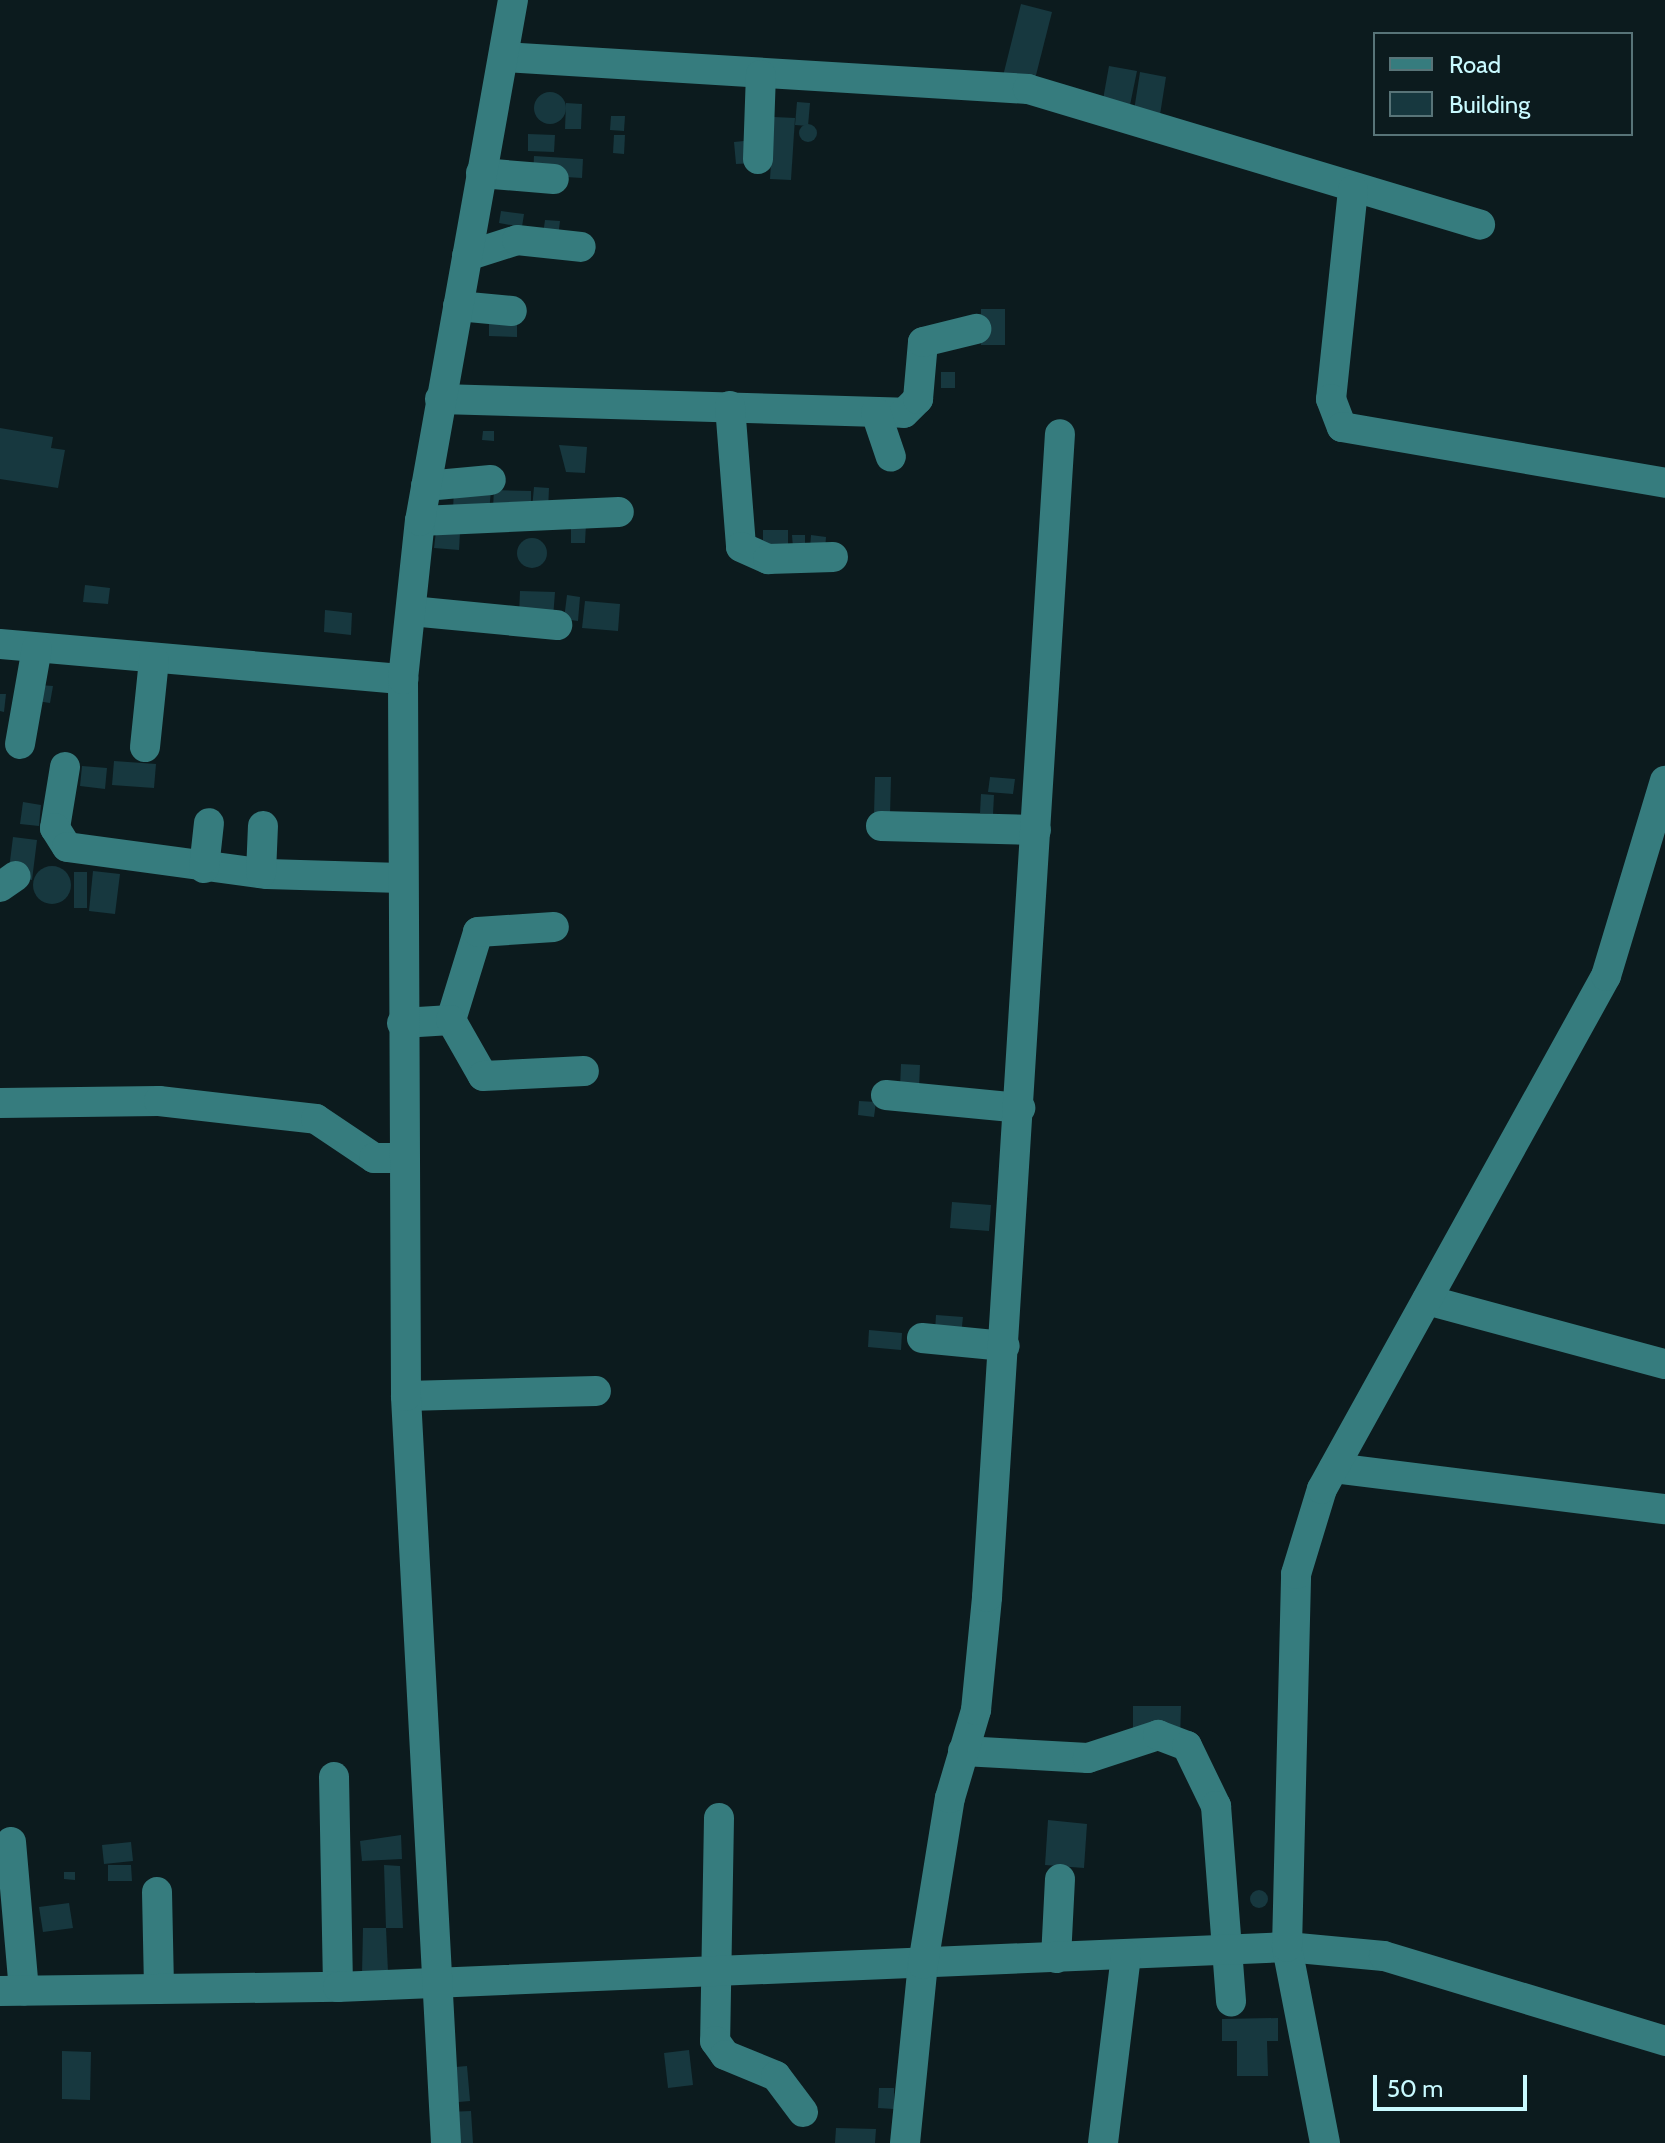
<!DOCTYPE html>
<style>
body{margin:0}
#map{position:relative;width:1665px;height:2143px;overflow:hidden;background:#0c1b1e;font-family:Cabin,sans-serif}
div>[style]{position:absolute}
.building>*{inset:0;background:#17383f}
.round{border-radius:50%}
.minor>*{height:30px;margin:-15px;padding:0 15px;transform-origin:15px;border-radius:15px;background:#367c7e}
span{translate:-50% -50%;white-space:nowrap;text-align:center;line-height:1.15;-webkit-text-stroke:8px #0c1b1e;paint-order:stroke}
.legend{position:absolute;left:1373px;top:32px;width:260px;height:104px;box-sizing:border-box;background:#0c1b1e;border:2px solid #587478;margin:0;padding:10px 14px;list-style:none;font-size:24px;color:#c9faff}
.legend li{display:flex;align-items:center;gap:16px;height:40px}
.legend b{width:40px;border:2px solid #587478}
.scale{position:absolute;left:1373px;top:2075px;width:154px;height:36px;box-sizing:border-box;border:4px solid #c9faff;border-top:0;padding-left:10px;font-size:24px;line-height:28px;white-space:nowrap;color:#c9faff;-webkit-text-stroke:6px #0c1b1e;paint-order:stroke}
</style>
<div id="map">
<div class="building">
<i style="clip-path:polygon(1021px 4px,1052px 12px,1034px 83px,1003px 76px)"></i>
<i style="clip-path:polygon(1109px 66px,1137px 71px,1129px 110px,1102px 105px)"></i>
<i style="clip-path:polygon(1140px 72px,1166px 77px,1159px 121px,1133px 117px)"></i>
<i class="round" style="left:534px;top:92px;width:32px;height:32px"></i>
<i style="clip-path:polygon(797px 102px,810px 103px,808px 126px,795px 125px)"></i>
<i style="clip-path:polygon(566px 103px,582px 104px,581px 129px,565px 129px)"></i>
<i style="clip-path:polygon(611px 116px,625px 116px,624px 131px,610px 130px)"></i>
<i style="clip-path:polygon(774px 117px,795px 118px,791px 180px,770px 179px)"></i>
<i class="round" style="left:799px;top:124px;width:18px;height:18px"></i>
<i style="clip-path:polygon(528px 134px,555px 135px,554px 152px,528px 151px)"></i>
<i style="clip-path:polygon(614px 135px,625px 135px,624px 154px,613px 153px)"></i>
<i style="clip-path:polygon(754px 140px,755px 163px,736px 164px,734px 142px)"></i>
<i style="clip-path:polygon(534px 156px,583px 159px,582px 178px,533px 175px)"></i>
<i style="clip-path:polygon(501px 211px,524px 214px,522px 227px,499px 223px)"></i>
<i style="clip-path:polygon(545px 220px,560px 221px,558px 237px,543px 235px)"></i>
<i style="clip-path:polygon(981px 309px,1005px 309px,1005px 345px,981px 345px)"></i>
<i style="clip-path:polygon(489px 313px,517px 313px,517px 337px,489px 336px)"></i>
<i style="clip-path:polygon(941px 372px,955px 372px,955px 388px,941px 388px)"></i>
<i style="clip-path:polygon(0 428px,53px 437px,51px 448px,65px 450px,58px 488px,0 479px)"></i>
<i style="clip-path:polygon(483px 431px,494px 431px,494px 441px,482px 440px)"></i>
<i style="clip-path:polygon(559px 445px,587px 447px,585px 473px,566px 472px)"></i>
<i style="clip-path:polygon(454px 486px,491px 489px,489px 514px,453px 512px)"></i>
<i style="clip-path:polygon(534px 487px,549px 488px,548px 511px,532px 509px)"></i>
<i style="clip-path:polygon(494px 490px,531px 491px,531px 508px,493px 507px)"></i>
<i style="clip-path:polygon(571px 523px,586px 524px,585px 543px,571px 543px)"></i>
<i style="clip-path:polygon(763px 530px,788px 530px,788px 550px,763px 550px)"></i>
<i style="clip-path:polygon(436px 531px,460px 533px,459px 550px,434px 548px)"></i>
<i style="clip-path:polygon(792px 535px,805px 535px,805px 548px,793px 548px)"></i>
<i style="clip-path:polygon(811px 535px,826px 537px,825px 550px,810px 548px)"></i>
<i class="round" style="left:517px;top:538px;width:30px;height:30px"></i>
<i style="clip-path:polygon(85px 585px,110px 588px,108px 604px,83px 602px)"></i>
<i style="clip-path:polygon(520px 591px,555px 592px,553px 618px,519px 616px)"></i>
<i style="clip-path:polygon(567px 595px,580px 597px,578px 621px,564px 619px)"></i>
<i style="clip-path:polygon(585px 601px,620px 604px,618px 631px,582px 628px)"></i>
<i style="clip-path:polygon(325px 610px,352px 613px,351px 635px,324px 632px)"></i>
<i style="clip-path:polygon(39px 685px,53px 686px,50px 703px,37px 701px)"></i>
<i style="clip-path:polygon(0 694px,6px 694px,4px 712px,0 711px)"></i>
<i style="clip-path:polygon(114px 761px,156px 764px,154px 788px,112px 785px)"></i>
<i style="clip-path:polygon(82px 766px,107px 768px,105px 789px,80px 786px)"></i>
<i style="clip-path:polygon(875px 777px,891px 777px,890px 815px,874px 815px)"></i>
<i style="clip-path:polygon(990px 777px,1015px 779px,1013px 794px,988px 792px)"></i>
<i style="clip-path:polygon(981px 794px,994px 795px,993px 814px,980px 813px)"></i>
<i style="clip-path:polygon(23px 802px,41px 805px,39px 826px,20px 824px)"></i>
<i style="clip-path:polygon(13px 837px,37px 840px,32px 880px,8px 877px)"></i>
<i class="round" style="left:33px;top:866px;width:38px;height:38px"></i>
<i style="clip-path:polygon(93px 871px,120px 874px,115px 914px,89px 911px)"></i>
<i style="clip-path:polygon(74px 872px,87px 872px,87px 908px,74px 908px)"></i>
<i style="clip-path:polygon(901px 1064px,920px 1065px,919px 1089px,900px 1088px)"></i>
<i style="clip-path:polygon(859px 1101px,876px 1102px,874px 1117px,858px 1115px)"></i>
<i style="clip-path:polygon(952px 1202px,991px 1205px,989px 1231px,950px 1228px)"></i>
<i style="clip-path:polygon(936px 1315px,963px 1317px,961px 1335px,935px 1332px)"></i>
<i style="clip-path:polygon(869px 1330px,902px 1333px,901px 1350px,868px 1347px)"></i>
<i style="clip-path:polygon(1133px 1706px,1181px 1706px,1180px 1740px,1133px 1740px)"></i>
<i style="clip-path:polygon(1048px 1820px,1087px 1824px,1084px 1868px,1045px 1865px)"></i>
<i style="clip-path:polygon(401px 1835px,402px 1859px,362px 1861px,360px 1841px)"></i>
<i style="clip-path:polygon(131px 1842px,133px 1861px,104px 1864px,102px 1845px)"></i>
<i style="clip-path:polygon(108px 1865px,131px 1865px,132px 1881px,108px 1881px)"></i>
<i style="clip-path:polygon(384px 1865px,400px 1866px,403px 1928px,386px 1928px)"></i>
<i style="clip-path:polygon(64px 1872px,75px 1872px,75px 1880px,64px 1879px)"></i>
<i class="round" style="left:1250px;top:1890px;width:18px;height:18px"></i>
<i style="clip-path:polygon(69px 1903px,73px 1928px,43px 1932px,39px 1907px)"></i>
<i style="clip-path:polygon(363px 1928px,386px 1928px,388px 1972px,362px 1975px)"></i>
<i style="clip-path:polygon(1278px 2018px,1278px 2041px,1267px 2041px,1268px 2076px,1237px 2076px,1237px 2041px,1222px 2041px,1222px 2019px)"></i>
<i style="clip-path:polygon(689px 2050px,693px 2085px,668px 2088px,664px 2053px)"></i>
<i style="clip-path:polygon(62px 2051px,91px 2052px,90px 2100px,62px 2099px)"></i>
<i style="clip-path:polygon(467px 2066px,470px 2101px,447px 2103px,444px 2068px)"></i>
<i style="clip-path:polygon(879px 2088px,894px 2088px,894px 2109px,878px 2108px)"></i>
<i style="clip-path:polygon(471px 2111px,473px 2143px,448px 2143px,447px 2112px)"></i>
<i style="clip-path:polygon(836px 2128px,876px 2129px,875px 2143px,835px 2143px)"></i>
</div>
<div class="minor">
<i style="left:504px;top:57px;width:525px;rotate:3.49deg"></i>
<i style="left:1028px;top:89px;width:472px;rotate:16.7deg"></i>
<i style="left:758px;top:159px;width:84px;rotate:-88deg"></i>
<i style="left:481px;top:173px;width:73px;rotate:4.7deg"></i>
<i style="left:1353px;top:190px;width:210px;rotate:96deg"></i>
<i style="left:1331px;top:399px;width:30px;rotate:69deg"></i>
<i style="left:1342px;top:427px;width:328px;rotate:9.8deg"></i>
<i style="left:467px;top:256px;width:52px;rotate:-17.7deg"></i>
<i style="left:517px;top:240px;width:64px;rotate:6.2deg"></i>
<i style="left:458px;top:306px;width:54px;rotate:5.3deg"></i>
<i style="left:440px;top:399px;width:464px;rotate:1.7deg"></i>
<i style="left:904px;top:413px;width:20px;rotate:-45deg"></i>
<i style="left:918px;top:399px;width:57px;rotate:-85deg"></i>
<i style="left:923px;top:342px;width:55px;rotate:-13.8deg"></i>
<i style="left:730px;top:406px;width:141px;rotate:85.5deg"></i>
<i style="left:741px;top:547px;width:30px;rotate:24deg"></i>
<i style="left:768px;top:559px;width:65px;rotate:-1.8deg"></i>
<i style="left:876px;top:413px;width:46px;rotate:71.2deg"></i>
<i style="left:426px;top:486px;width:65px;rotate:-5.3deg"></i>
<i style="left:420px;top:521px;width:199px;rotate:-2.6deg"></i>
<i style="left:411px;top:611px;width:147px;rotate:5.5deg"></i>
<i style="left:0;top:644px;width:405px;rotate:5deg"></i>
<i style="left:20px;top:744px;width:97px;rotate:-80deg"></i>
<i style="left:145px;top:747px;width:87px;rotate:-84.1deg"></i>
<i style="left:65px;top:767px;width:62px;rotate:99.3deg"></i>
<i style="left:55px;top:828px;width:22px;rotate:58deg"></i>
<i style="left:67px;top:847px;width:202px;rotate:7.7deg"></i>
<i style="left:267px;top:874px;width:134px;rotate:1.7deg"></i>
<i style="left:881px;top:826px;width:155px;rotate:1.5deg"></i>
<i style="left:204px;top:868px;width:45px;rotate:-83.7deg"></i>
<i style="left:261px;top:873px;width:47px;rotate:-87.6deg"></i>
<i style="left:0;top:887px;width:19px;rotate:-35deg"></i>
<i style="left:451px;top:1020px;width:92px;rotate:-72.9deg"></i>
<i style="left:478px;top:932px;width:76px;rotate:-3.8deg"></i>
<i style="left:402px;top:1023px;width:49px;rotate:-3.5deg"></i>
<i style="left:451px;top:1020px;width:64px;rotate:60.3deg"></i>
<i style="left:483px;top:1076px;width:101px;rotate:-2.8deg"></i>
<i style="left:886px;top:1095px;width:135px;rotate:5.5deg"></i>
<i style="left:0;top:1103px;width:159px;rotate:-0.7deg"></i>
<i style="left:159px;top:1101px;width:158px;rotate:6.5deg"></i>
<i style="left:316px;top:1119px;width:70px;rotate:33.9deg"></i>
<i style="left:374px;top:1158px;width:30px"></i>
<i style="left:1427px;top:1300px;width:246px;rotate:15.1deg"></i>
<i style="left:922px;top:1338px;width:83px;rotate:5.5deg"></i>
<i style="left:406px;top:1396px;width:190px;rotate:-1.5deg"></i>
<i style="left:1334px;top:1468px;width:334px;rotate:7.1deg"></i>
<i style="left:963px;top:1751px;width:125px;rotate:3.2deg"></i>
<i style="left:1088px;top:1758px;width:74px;rotate:-18.2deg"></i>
<i style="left:1158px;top:1735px;width:31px;rotate:21deg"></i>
<i style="left:1187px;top:1746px;width:67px;rotate:64.2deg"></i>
<i style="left:1216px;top:1806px;width:196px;rotate:85.6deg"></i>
<i style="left:334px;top:1777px;width:210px;rotate:88.9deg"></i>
<i style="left:719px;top:1818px;width:223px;rotate:91deg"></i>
<i style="left:715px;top:2041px;width:17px;rotate:54deg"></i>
<i style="left:725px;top:2055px;width:55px;rotate:22.4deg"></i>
<i style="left:776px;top:2076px;width:45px;rotate:53.1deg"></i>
<i style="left:11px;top:1842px;width:149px;rotate:85deg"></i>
<i style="left:157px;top:1892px;width:97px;rotate:88.8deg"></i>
<i style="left:1056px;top:1958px;width:79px;rotate:-87.1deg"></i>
<i style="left:0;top:1991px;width:338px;rotate:-0.7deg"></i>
<i style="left:338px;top:1987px;width:950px;rotate:-2.41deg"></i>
<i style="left:1287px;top:1947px;width:97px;rotate:5.3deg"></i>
<i style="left:1384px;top:1956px;width:294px;rotate:16.8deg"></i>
<i style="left:446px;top:2143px;width:748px;rotate:-93.07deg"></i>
<i style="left:406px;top:1396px;width:717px;rotate:-90.24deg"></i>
<i style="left:403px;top:679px;width:159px;rotate:-83.9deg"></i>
<i style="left:420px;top:521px;width:529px;rotate:-79.88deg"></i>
<i style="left:905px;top:2143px;width:180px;rotate:-84.3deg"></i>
<i style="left:923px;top:1964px;width:168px;rotate:-80.8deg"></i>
<i style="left:950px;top:1798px;width:92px;rotate:-73.5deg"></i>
<i style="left:976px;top:1710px;width:114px;rotate:-84.4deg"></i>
<i style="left:987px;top:1597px;width:1165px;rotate:-86.41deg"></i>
<i style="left:1103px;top:2143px;width:189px;rotate:-83deg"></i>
<i style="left:1325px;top:2143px;width:200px;rotate:-101deg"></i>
<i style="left:1287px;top:1947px;width:373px;rotate:-88.6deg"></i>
<i style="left:1296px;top:1574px;width:89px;rotate:-73deg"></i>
<i style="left:1322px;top:1489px;width:586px;rotate:-61.03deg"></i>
<i style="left:1606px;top:976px;width:204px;rotate:-73.2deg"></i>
</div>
<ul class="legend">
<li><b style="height:10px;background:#367c7e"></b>Road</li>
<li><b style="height:22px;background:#17383f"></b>Building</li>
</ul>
<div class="scale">50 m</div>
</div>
